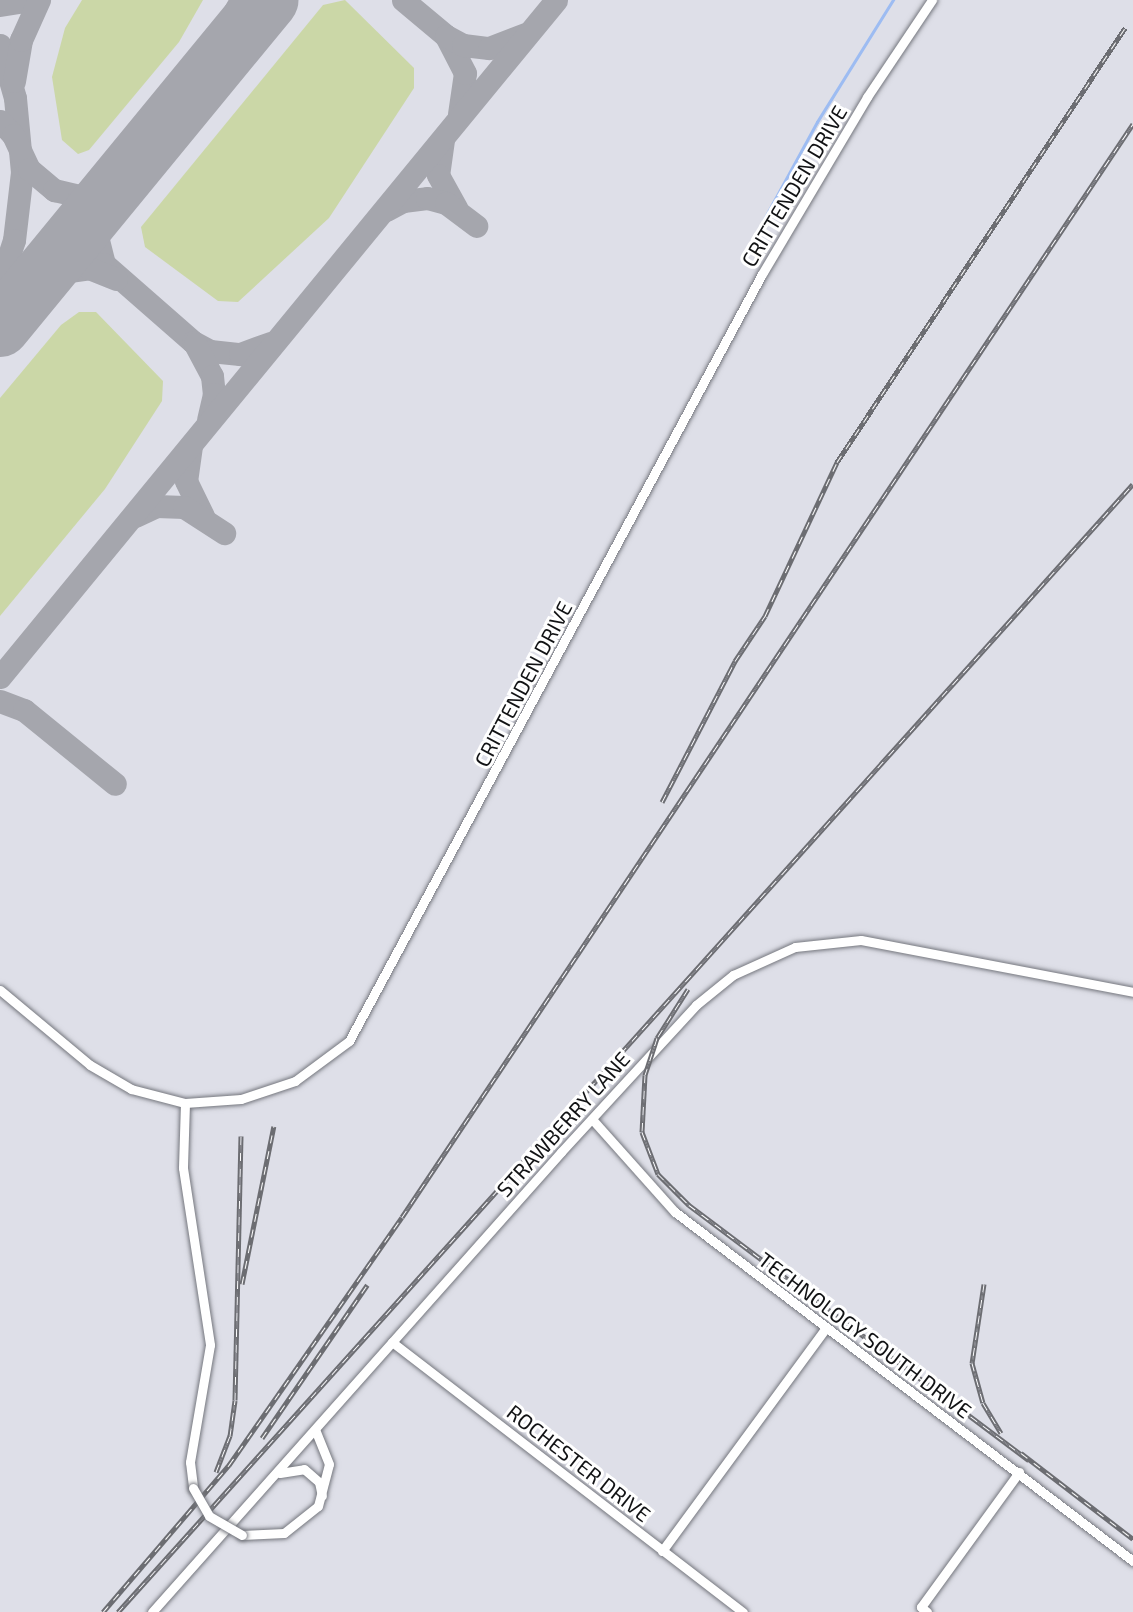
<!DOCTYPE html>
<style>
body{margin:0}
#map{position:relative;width:1133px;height:1612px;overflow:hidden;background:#dedfe8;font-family:"Exo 2",sans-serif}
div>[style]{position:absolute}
.green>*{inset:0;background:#cbd7a7}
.stream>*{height:2.5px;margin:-1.25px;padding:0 1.25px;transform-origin:1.25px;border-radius:1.25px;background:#9dbcf2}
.taxiway>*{height:23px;margin:-11.5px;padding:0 11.5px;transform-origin:11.5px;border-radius:11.5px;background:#a5a6ad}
.runway>*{height:60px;margin:-30px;padding:0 30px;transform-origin:30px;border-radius:30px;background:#a5a6ad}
.roads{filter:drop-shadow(0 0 2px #75777e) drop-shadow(0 0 2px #75777e)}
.minor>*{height:9px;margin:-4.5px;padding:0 4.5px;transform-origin:4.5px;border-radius:4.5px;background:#fff}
.rail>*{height:5px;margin-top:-2.5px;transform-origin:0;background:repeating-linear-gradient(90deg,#fff 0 8px,#6c6d72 0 16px);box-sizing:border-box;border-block:2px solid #6c6d72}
.bridges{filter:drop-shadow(0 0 2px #75777e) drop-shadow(0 0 2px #75777e)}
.minor-bridge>*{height:9px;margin:-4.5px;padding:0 4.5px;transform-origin:4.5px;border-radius:4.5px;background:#fff}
span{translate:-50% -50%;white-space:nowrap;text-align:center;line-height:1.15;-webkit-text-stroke:6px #fff;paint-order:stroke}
.street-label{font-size:21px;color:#111214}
</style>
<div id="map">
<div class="green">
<i style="clip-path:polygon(82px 0,203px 0,179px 42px,89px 150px,78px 154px,62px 140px,52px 77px,65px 28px)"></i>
<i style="clip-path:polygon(345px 0,414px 68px,414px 88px,329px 218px,238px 302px,218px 301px,145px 247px,141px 227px,323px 5px)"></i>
<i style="clip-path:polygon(79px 312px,96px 312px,163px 381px,162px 401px,105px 489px,0 616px,0 398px,61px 325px)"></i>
</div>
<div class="stream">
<i style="left:757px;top:232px;width:125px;rotate:-61.4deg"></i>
<i style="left:817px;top:122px;width:144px;rotate:-58.1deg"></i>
</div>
<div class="taxiway">
<i style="left:403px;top:0;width:56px;rotate:39.9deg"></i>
<i style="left:0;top:5px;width:32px;rotate:-9deg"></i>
<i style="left:0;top:45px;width:55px;rotate:74.2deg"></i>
<i style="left:15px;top:98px;width:74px;rotate:84.6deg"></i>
<i style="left:22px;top:172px;width:68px;rotate:96.7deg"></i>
<i style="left:14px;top:240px;width:44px;rotate:108.4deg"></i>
<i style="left:14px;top:81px;width:42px;rotate:-80.3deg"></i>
<i style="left:21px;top:40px;width:44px;rotate:-65.8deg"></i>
<i style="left:459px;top:114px;width:41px;rotate:-81.7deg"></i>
<i style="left:465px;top:73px;width:42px;rotate:-117.2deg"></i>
<i style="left:446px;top:36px;width:19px;rotate:28deg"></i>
<i style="left:463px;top:45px;width:26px;rotate:7deg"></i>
<i style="left:489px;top:48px;width:39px;rotate:-21deg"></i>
<i style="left:0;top:121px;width:19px;rotate:47deg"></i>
<i style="left:13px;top:135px;width:38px;rotate:65deg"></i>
<i style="left:29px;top:169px;width:33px;rotate:40deg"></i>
<i style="left:54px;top:190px;width:26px;rotate:13deg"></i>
<i style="left:79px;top:196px;width:35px;rotate:-20deg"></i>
<i style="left:159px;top:137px;width:89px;rotate:129.1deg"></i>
<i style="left:103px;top:206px;width:31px;rotate:101deg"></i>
<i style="left:97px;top:236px;width:29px;rotate:76deg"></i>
<i style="left:104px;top:264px;width:118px;rotate:41.2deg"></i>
<i style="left:193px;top:342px;width:19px;rotate:28deg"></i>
<i style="left:210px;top:351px;width:30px;rotate:6deg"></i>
<i style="left:240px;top:354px;width:33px;rotate:-20deg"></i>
<i style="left:443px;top:140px;width:35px;rotate:98deg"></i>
<i style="left:438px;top:175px;width:38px;rotate:61deg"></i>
<i style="left:144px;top:144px;width:117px;rotate:-53.7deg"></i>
<i style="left:213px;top:50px;width:57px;rotate:-60.8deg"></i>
<i style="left:386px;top:210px;width:19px;rotate:-28deg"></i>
<i style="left:403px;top:201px;width:24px;rotate:-7deg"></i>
<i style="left:427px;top:198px;width:20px;rotate:15deg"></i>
<i style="left:446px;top:203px;width:38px;rotate:37deg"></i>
<i style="left:45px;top:270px;width:87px;rotate:-51deg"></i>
<i style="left:0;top:331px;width:61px;rotate:-50.3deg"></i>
<i style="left:39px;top:284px;width:19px;rotate:-35deg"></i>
<i style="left:55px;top:273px;width:34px;rotate:-8deg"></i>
<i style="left:89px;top:268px;width:29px;rotate:22deg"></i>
<i style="left:195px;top:344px;width:36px;rotate:62deg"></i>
<i style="left:212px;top:376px;width:18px;rotate:84deg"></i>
<i style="left:214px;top:394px;width:26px;rotate:103deg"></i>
<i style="left:191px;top:446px;width:35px;rotate:98deg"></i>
<i style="left:186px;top:481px;width:39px;rotate:64deg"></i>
<i style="left:135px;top:516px;width:23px;rotate:-25deg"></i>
<i style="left:156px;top:506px;width:28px;rotate:2deg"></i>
<i style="left:184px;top:507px;width:48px;rotate:33deg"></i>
<i style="left:0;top:677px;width:876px;rotate:-50.6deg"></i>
<i style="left:0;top:701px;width:26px;rotate:21deg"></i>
<i style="left:24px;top:710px;width:117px;rotate:39.1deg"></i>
</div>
<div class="runway">
<i style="left:0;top:327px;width:423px;rotate:-50.6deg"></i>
</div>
<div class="roads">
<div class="minor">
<i style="left:0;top:990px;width:117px;rotate:39.8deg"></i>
<i style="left:90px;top:1065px;width:48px;rotate:30.3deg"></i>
<i style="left:131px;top:1089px;width:56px;rotate:14.5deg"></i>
<i style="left:185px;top:1103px;width:56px;rotate:-4.1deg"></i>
<i style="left:241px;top:1099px;width:57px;rotate:-18.4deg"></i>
<i style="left:295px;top:1081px;width:67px;rotate:-36.5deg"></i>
<i style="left:349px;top:1041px;width:871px;rotate:-61.7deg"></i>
<i style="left:762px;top:274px;width:206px;rotate:-59.3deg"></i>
<i style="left:867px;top:97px;width:117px;rotate:-56.2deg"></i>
<i style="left:185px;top:1103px;width:65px;rotate:91.8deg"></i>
<i style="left:183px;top:1168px;width:179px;rotate:81.3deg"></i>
<i style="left:210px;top:1345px;width:119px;rotate:99.7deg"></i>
<i style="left:190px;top:1462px;width:26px;rotate:83deg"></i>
<i style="left:592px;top:1119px;width:125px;rotate:48.3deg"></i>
<i style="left:675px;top:1212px;width:576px;rotate:37.31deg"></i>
<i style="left:392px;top:1342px;width:443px;rotate:37.6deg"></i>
<i style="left:280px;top:1473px;width:24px;rotate:-9deg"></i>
<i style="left:304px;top:1469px;width:20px;rotate:41deg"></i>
<i style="left:319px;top:1482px;width:14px;rotate:78deg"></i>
<i style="left:242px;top:1535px;width:42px;rotate:-2.7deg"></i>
<i style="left:284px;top:1533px;width:43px;rotate:-38.5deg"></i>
<i style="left:318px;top:1506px;width:43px;rotate:-75.3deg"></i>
<i style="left:329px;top:1464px;width:35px;rotate:-112deg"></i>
<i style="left:662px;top:1551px;width:277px;rotate:-53.7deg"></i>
<i style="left:152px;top:1612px;width:616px;rotate:-48.36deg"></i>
<i style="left:561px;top:1152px;width:200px;rotate:-47.4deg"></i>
<i style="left:696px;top:1005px;width:48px;rotate:-39deg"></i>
<i style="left:733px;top:975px;width:68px;rotate:-24.3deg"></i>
<i style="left:795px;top:947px;width:66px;rotate:-6.1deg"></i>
<i style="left:861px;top:940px;width:277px;rotate:10.8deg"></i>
<i style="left:927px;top:1612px;width:8px;rotate:-140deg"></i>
<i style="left:921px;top:1607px;width:167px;rotate:-54deg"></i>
</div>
</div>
<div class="rail">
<i style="left:662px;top:802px;width:159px;rotate:-62.6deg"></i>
<i style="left:735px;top:661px;width:54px;rotate:-56.3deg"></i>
<i style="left:765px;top:616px;width:170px;rotate:-64.9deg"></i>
<i style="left:837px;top:462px;width:521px;rotate:-56.43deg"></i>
<i style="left:688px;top:989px;width:58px;rotate:122.3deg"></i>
<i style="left:657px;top:1038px;width:39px;rotate:108deg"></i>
<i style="left:645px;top:1075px;width:57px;rotate:93deg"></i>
<i style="left:642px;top:1132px;width:45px;rotate:69.1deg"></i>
<i style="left:658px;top:1174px;width:44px;rotate:45deg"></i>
<i style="left:689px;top:1205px;width:425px;rotate:36.9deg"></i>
<i style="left:242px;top:1284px;width:161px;rotate:-78.6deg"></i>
<i style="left:984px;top:1284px;width:80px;rotate:98.6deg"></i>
<i style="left:972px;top:1363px;width:41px;rotate:74.6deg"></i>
<i style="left:983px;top:1403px;width:35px;rotate:59deg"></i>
<i style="left:262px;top:1438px;width:186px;rotate:-55.5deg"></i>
<i style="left:1021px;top:1453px;width:141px;rotate:37.5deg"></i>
<i style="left:216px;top:1472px;width:39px;rotate:-69deg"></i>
<i style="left:230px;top:1436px;width:36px;rotate:-82deg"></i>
<i style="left:235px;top:1400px;width:264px;rotate:-88.7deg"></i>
<i style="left:103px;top:1612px;width:194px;rotate:-49.4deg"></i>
<i style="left:229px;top:1465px;width:302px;rotate:-55.1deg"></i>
<i style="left:402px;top:1217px;width:1315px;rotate:-56.23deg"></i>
<i style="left:118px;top:1612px;width:1517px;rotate:-48.02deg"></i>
</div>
<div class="bridges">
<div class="minor-bridge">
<i style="left:193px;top:1488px;width:32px;rotate:60deg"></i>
<i style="left:209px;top:1516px;width:38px;rotate:30deg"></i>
</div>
</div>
<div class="street-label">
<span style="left:794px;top:186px;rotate:-59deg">CRITTENDEN DRIVE</span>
<span style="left:523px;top:684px;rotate:-62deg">CRITTENDEN DRIVE</span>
<span style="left:563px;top:1124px;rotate:-48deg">STRAWBERRY LANE</span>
<span style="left:865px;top:1335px;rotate:37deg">TECHNOLOGY SOUTH DRIVE</span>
<span style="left:579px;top:1463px;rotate:38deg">ROCHESTER DRIVE</span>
</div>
</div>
